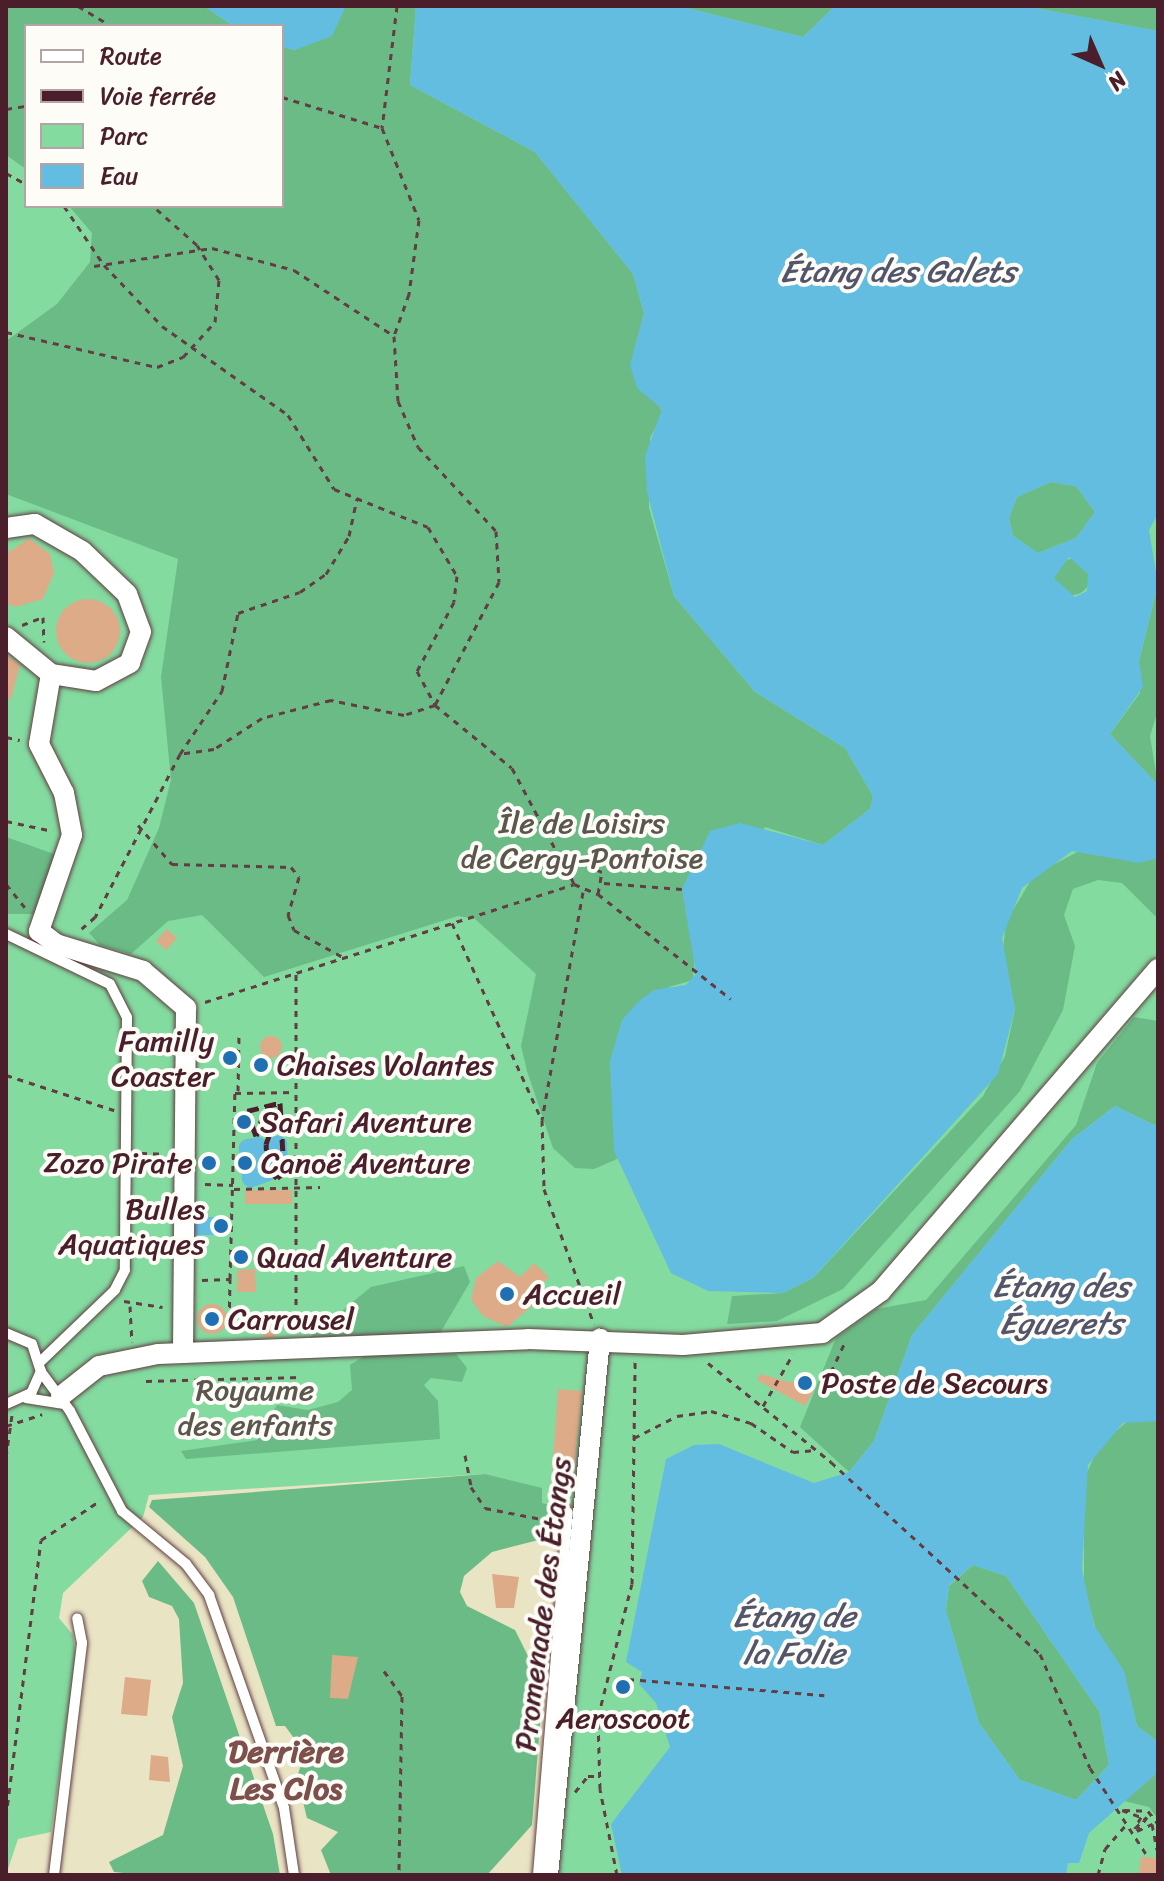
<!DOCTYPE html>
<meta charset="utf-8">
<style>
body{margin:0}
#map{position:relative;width:1164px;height:1881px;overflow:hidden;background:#e9e4c4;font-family:Sriracha,sans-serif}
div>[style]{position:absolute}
.green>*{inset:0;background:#83dba0}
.forest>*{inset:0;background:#6abb86}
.round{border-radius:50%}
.water>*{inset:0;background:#63bde0}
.canal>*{height:18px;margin:-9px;padding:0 9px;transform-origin:9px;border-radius:9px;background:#63bde0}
.building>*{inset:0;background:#ddab88}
.path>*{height:3px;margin-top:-1.5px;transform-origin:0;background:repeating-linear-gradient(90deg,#623d42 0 6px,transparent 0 12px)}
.roads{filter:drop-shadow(0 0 2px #623d42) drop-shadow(0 0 2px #623d42)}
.lane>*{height:10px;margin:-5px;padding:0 5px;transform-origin:5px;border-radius:5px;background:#fff}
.street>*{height:20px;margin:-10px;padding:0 10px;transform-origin:10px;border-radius:10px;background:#fff}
.rail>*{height:5px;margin-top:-2.5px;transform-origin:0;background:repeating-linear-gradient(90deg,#4a1f2b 0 12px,transparent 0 18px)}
.dots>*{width:22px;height:22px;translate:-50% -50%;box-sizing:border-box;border:4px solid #fdfcf7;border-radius:50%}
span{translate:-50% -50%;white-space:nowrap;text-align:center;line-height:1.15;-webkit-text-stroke:8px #fdfcf7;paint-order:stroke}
.park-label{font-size:30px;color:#5b574e}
.poi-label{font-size:30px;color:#4a1f2b}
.right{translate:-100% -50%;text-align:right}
.left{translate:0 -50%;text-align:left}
.street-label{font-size:30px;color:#4a1f2b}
.water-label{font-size:32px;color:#53566a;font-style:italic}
.neighbourhood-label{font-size:32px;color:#7d504c;font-weight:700}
.frame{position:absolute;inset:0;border:8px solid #4a1f2b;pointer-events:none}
.legend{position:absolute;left:24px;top:24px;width:260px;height:184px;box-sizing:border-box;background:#fdfcf7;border:2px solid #b5a4a5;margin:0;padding:10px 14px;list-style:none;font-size:24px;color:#4a1f2b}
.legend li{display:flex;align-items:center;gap:16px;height:40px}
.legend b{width:40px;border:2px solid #b5a4a5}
.north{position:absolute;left:1060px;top:24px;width:80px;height:80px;-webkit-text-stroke:6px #fdfcf7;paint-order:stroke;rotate:135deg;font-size:22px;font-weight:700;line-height:32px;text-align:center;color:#4a1f2b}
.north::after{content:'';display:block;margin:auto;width:28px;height:36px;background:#4a1f2b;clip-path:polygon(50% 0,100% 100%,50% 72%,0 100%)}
</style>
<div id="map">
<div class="green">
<i style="clip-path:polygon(evenodd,6px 6px,1158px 6px,1158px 1875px,544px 1875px,577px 1507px,542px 1503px,485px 1474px,149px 1495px,143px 1517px,63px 1593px,59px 1618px,73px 1635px,76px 1659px,51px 1832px,18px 1839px,6px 1875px,6px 6px,26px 26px,282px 26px,282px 206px,26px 206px,26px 26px)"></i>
</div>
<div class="forest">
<i style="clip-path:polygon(6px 6px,204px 6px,233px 26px,26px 26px,26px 169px,6px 155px)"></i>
<i style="clip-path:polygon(346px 6px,416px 6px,410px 85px,535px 152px,633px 274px,644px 313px,633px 356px,663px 413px,650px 438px,649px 508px,674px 596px,755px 692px,845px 748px,873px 796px,870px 809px,823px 845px,765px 827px,695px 948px,693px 980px,669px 987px,610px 1061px,617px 1159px,594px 1169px,575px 1168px,553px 1148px,527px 1071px,521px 1046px,536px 974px,475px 919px,458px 916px,264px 977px,202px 915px,168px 921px,131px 954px,100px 945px,89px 933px,127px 900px,159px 828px,171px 780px,161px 677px,178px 559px,6px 494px,6px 341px,57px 304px,90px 262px,92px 233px,69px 206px,282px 206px,282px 47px,295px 50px)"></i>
<i style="clip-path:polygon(679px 6px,835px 6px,803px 37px)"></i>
<i style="clip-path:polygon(1024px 6px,1158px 6px,1158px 31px)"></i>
<i style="clip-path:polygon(1051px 482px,1076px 486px,1095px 512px,1076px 538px,1038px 553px,1013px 536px,1009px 518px,1017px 497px)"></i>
<i class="round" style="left:1054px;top:559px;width:36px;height:36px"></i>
<i style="clip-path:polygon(1158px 584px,1158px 710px,1150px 736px,1158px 785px,1110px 734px,1140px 693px,1139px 661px)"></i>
<i style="clip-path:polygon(6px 837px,57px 855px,37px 914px,6px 914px)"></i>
<i style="clip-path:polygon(1083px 849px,1158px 858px,1158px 919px,1122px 883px,1098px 880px,1073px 889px,1064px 915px,1075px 946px,1063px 1010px,1020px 1091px,843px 1289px,777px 1321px,727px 1324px,732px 1296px,783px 1293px,813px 1278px,983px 1096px,1005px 1056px,1015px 1009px,1003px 950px,1006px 922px,1034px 875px)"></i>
<i style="clip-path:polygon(1134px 1017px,1158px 1021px,1158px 1127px,1115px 1106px,1072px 1139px,912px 1335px,874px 1441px,849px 1472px,800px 1427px,836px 1338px,876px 1309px,926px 1300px,1076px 1125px,1097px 1063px)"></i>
<i style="clip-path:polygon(464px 1266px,470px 1282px,439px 1335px,303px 1343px,371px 1287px)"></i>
<i style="clip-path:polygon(456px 1354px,467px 1368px,462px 1382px,431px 1378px,424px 1385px,438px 1401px,440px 1439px,186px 1459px,181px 1451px,257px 1440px,277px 1405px,308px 1410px,338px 1402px,352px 1390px,350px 1365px,366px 1355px)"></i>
<i style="clip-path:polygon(1130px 1419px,1158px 1421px,1158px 1742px,1137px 1726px,1124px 1672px,1097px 1633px,1084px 1588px,1084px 1479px,1099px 1446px)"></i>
<i style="clip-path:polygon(485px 1474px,542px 1488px,542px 1503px,556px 1505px,554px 1536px,492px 1552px,464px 1576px,460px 1592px,467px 1606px,515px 1630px,543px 1686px,532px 1825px,487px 1875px,331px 1875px,321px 1850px,338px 1832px,307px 1818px,297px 1777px,305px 1753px,285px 1726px,276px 1726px,233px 1597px,205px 1557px,149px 1507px,152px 1500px)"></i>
<i style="clip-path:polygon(158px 1561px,194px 1603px,273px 1834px,280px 1875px,133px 1874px,114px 1872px,109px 1862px,163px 1835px,183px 1766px,172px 1717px,183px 1683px,179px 1619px,172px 1606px,149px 1597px,142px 1581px)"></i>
<i style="clip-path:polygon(973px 1565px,1006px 1576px,1099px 1711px,1109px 1765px,1076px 1800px,1020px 1780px,979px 1723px,946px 1611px,949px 1586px)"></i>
<i style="clip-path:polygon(1158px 1772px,1158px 1819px,1149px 1807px,1124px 1801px)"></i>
</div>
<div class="water">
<i style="clip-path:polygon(204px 6px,346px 6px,332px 36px,295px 50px,282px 47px,282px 26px,233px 26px)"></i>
<i style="clip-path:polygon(evenodd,416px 6px,679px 6px,803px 37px,835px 6px,1024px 6px,1158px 31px,1158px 514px,1149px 530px,1158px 584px,1139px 661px,1143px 687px,1110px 734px,1158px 785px,1158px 858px,1139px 863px,1072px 851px,1022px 888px,1002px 938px,1015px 1009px,998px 1074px,813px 1278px,783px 1293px,708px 1291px,671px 1273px,614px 1151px,610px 1061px,622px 1020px,638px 1002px,654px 990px,686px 985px,696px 974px,682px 889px,710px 831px,740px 823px,823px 845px,870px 809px,873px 796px,845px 748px,755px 692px,674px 596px,647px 492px,645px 456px,662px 409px,637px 388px,630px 365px,644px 313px,633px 274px,535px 152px,410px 85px,416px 6px,1051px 482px,1076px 486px,1095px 512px,1076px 538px,1038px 553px,1013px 536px,1009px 518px,1017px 497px,1051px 482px,416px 6px,1069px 557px,1088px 574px,1087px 591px,1075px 597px,1054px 578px,1069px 557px)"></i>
<i style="clip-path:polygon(evenodd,1115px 1106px,1158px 1127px,1158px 1421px,1123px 1423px,1088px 1465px,1082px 1570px,1094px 1625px,1124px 1671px,1137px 1726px,1158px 1742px,1158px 1772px,1089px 1833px,1079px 1863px,1068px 1863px,1066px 1875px,622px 1875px,611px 1824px,670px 1747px,656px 1703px,639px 1684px,642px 1672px,626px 1662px,666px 1459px,694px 1445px,719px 1444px,814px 1483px,849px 1472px,874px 1441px,912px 1335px,1072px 1139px,1115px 1106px,973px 1565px,1006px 1576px,1099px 1711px,1109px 1765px,1076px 1800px,1020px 1780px,979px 1723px,946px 1611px,949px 1585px,973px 1565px)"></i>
<i style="clip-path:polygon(193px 1217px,220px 1217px,219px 1235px,193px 1235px)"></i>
</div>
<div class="canal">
<i style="left:278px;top:1145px;width:23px;rotate:88deg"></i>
<i style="left:279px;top:1168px;width:30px;rotate:160deg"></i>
<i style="left:251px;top:1178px;width:30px;rotate:-96deg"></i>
<i style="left:248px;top:1148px;width:10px;rotate:-11deg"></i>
<i style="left:258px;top:1146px;width:14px;rotate:73deg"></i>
<i style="left:262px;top:1159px;width:9px"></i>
<i style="left:271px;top:1159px;width:16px;rotate:-63deg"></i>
</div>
<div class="building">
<i style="clip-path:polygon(29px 538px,50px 554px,54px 573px,43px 599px,15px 607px,6px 603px,6px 554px)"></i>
<i class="round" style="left:56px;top:599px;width:64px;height:64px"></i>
<i style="clip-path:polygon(6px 654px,20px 665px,11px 699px,6px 698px)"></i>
<i style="clip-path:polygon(167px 929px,177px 938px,166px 950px,156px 941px)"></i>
<i class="round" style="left:260px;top:1036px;width:22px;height:22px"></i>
<i style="clip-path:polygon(245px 1190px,292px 1190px,292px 1204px,245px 1204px)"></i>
<i style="clip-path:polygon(498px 1261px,520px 1277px,534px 1263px,549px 1277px,536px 1291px,539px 1300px,507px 1327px,483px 1316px,471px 1300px,476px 1278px)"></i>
<i style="clip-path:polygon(255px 1269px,256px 1292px,237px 1292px,237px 1270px)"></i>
<i class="round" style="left:197px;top:1304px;width:30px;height:30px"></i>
<i class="round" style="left:260px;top:1320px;width:18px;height:18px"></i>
<i style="clip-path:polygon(760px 1374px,797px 1384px,814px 1390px,805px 1406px,757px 1380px)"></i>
<i style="clip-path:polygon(558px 1389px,582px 1391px,572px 1490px,551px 1488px)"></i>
<i style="clip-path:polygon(492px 1574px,519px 1577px,514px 1608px,496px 1608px)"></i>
<i style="clip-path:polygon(332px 1655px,358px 1657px,348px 1699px,330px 1698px)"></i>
<i style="clip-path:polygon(125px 1677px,151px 1680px,147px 1716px,121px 1714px)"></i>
<i style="clip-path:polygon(151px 1755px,168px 1757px,170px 1782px,149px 1780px)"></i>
<i style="clip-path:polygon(1141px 1857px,1158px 1858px,1158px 1875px,1139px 1875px)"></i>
</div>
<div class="path">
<i style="left:78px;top:6px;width:39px;rotate:31deg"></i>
<i style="left:397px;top:6px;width:123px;rotate:97deg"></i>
<i style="left:382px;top:128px;width:99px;rotate:68.1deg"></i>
<i style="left:419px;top:220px;width:75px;rotate:97.7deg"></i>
<i style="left:409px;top:294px;width:45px;rotate:109.7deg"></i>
<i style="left:394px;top:336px;width:65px;rotate:86.5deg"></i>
<i style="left:398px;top:401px;width:50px;rotate:66.5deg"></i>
<i style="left:418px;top:447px;width:115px;rotate:47.1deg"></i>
<i style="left:496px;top:531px;width:51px;rotate:86.6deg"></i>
<i style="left:499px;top:582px;width:139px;rotate:117.5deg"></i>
<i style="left:435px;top:705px;width:99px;rotate:39.3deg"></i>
<i style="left:512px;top:768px;width:132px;rotate:61.9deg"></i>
<i style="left:574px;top:884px;width:26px;rotate:23deg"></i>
<i style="left:598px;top:894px;width:22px;rotate:-80deg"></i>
<i style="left:602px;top:872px;width:32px;rotate:-156deg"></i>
<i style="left:573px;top:859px;width:10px;rotate:127deg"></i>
<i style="left:567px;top:867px;width:18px;rotate:68deg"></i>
<i style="left:282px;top:97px;width:105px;rotate:17.2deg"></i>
<i style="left:6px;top:109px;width:20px;rotate:-9deg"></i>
<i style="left:6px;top:173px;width:23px;rotate:29deg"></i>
<i style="left:64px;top:206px;width:71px;rotate:55.9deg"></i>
<i style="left:104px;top:265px;width:84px;rotate:46.4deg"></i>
<i style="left:162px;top:326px;width:154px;rotate:35.2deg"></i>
<i style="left:288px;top:415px;width:87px;rotate:58.1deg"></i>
<i style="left:334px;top:489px;width:101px;rotate:22deg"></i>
<i style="left:428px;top:527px;width:57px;rotate:59.4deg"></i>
<i style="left:457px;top:576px;width:26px;rotate:97deg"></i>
<i style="left:454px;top:602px;width:78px;rotate:118.2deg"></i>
<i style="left:417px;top:671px;width:38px;rotate:62deg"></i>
<i style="left:435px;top:705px;width:33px;rotate:162deg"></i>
<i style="left:404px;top:715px;width:75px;rotate:-168.4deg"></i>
<i style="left:331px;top:700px;width:71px;rotate:165.4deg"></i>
<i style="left:262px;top:718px;width:57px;rotate:147.1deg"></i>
<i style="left:214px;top:749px;width:34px;rotate:172deg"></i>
<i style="left:180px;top:754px;width:184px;rotate:117.5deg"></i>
<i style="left:95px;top:917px;width:23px;rotate:139deg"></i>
<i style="left:94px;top:266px;width:119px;rotate:-8.7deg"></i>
<i style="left:212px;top:248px;width:85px;rotate:15deg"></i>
<i style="left:294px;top:270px;width:120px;rotate:33.4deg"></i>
<i style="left:6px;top:332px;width:155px;rotate:13.1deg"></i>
<i style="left:157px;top:367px;width:28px;rotate:-21deg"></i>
<i style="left:183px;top:357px;width:47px;rotate:-47.6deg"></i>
<i style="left:215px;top:322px;width:42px;rotate:-84.6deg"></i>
<i style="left:219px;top:280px;width:41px;rotate:-122.2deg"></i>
<i style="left:197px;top:245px;width:59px;rotate:-138.4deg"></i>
<i style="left:22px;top:625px;width:22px;rotate:-21deg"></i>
<i style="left:43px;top:617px;width:25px;rotate:88deg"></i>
<i style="left:6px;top:737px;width:14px;rotate:12deg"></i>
<i style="left:180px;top:754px;width:76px;rotate:-56.3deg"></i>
<i style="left:222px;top:691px;width:80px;rotate:-78.4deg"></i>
<i style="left:238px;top:613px;width:65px;rotate:-18.7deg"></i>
<i style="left:300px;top:592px;width:32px;rotate:-35deg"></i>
<i style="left:326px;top:574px;width:44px;rotate:-58.8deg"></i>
<i style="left:349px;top:536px;width:38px;rotate:-78deg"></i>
<i style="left:6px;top:821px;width:48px;rotate:12deg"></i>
<i style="left:138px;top:825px;width:52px;rotate:48.9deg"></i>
<i style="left:172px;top:864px;width:119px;rotate:1.4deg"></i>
<i style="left:291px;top:867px;width:13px;rotate:51deg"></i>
<i style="left:299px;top:877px;width:40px;rotate:106deg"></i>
<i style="left:288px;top:915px;width:16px;rotate:68deg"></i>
<i style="left:294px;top:930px;width:56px;rotate:28.9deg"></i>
<i style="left:604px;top:883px;width:78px;rotate:4.4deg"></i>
<i style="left:6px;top:884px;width:32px;rotate:51deg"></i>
<i style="left:583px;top:892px;width:232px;rotate:100.2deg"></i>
<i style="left:542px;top:1120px;width:69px;rotate:88.3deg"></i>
<i style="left:544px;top:1189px;width:144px;rotate:69.7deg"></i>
<i style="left:598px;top:894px;width:169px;rotate:38.3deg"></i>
<i style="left:452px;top:923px;width:212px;rotate:65.5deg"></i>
<i style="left:205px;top:1002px;width:387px;rotate:-17.7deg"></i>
<i style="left:6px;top:1075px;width:114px;rotate:18deg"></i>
<i style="left:238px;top:1091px;width:56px;rotate:-89deg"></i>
<i style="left:141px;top:1153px;width:24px;rotate:2deg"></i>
<i style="left:205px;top:1184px;width:28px;rotate:2deg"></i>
<i style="left:234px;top:1189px;width:86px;rotate:-1.3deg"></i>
<i style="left:202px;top:1280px;width:28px;rotate:-2deg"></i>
<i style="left:230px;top:1279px;width:186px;rotate:-88.5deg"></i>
<i style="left:235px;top:1093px;width:60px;rotate:-1deg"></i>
<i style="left:124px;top:1301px;width:39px;rotate:9deg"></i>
<i style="left:130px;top:1306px;width:36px;rotate:87deg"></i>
<i style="left:296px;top:1329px;width:357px;rotate:-90deg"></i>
<i style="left:229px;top:1331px;width:52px;rotate:-88.9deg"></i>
<i style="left:708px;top:1363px;width:158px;rotate:38.8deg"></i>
<i style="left:831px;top:1462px;width:284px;rotate:42.6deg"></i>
<i style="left:1040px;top:1654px;width:124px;rotate:66.3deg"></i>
<i style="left:1090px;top:1768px;width:106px;rotate:56.9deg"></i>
<i style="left:831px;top:1372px;width:35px;rotate:-65deg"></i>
<i style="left:146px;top:1381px;width:155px;rotate:-1.5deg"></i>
<i style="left:763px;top:1406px;width:60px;rotate:-60deg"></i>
<i style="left:6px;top:1426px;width:38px;rotate:-18deg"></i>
<i style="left:634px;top:1438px;width:48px;rotate:-27.1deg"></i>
<i style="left:677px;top:1416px;width:34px;rotate:-8deg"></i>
<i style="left:711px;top:1411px;width:42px;rotate:16.7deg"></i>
<i style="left:751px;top:1423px;width:51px;rotate:34.6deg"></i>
<i style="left:793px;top:1452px;width:23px;rotate:-5deg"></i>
<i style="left:465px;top:1455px;width:33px;rotate:79deg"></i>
<i style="left:471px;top:1487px;width:25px;rotate:56deg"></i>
<i style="left:485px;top:1508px;width:68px;rotate:11deg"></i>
<i style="left:6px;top:1457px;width:42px;rotate:-81.9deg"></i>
<i style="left:6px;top:1475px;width:13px;rotate:90deg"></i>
<i style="left:384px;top:1671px;width:31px;rotate:54deg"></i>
<i style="left:402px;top:1696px;width:179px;rotate:91deg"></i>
<i style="left:628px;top:1679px;width:197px;rotate:4.7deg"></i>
<i style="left:575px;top:1792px;width:21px;rotate:-51deg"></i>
<i style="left:588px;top:1776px;width:11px"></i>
<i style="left:1122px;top:1810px;width:20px;rotate:20deg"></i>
<i style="left:1141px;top:1817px;width:13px;rotate:119deg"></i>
<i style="left:1135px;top:1828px;width:16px;rotate:-43deg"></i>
<i style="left:1147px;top:1817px;width:17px;rotate:126deg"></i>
<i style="left:1137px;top:1831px;width:17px;rotate:-25deg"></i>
<i style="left:1152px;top:1824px;width:26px;rotate:79deg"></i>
<i style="left:1124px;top:1810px;width:24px;rotate:2deg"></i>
<i style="left:1148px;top:1811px;width:16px;rotate:52deg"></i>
<i style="left:6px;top:1817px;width:279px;rotate:-82.8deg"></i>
<i style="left:41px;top:1540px;width:72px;rotate:-33.7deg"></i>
<i style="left:617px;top:1875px;width:88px;rotate:-101.2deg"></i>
<i style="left:600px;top:1789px;width:72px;rotate:-91.6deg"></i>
<i style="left:598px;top:1717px;width:137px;rotate:-75.7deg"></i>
<i style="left:632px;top:1584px;width:223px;rotate:-89.2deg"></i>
<i style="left:1098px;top:1875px;width:27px;rotate:-75deg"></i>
<i style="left:1105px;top:1849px;width:32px;rotate:-49deg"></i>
<i style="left:1114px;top:1875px;width:3px;rotate:-18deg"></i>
</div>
<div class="roads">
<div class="lane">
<i style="left:6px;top:934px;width:115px;rotate:25.7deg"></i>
<i style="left:110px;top:984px;width:37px;rotate:63deg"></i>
<i style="left:127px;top:1017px;width:253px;rotate:90.5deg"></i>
<i style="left:125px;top:1270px;width:22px;rotate:117deg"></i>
<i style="left:115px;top:1290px;width:103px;rotate:136.2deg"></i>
<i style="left:6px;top:1333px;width:28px;rotate:23deg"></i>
<i style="left:32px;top:1344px;width:28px;rotate:72deg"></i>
<i style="left:41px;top:1371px;width:24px;rotate:114deg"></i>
<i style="left:31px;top:1393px;width:27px;rotate:156deg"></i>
<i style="left:41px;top:1372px;width:49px;rotate:53.4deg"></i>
<i style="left:70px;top:1411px;width:113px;rotate:62.5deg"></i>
<i style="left:122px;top:1511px;width:83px;rotate:39.6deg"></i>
<i style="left:186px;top:1564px;width:39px;rotate:53deg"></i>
<i style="left:209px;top:1595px;width:226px;rotate:70.6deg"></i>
<i style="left:284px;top:1808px;width:68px;rotate:81.5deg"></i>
<i style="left:26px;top:1398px;width:37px;rotate:9deg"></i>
<i style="left:54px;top:1875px;width:234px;rotate:-83.1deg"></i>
<i style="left:82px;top:1643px;width:25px;rotate:-101deg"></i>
<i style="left:538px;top:1875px;width:364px;rotate:-85.3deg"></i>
</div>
<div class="street">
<i style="left:6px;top:528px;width:29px;rotate:-8deg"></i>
<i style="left:35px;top:524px;width:54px;rotate:29.9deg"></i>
<i style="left:82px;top:551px;width:62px;rotate:43.7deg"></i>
<i style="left:127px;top:594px;width:40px;rotate:69.8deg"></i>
<i style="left:141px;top:632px;width:33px;rotate:110deg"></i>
<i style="left:130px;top:663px;width:38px;rotate:152deg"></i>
<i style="left:96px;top:681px;width:46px;rotate:-171.2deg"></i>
<i style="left:51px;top:674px;width:58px;rotate:-140.6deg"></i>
<i style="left:51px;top:674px;width:71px;rotate:99.7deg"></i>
<i style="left:39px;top:744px;width:55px;rotate:63deg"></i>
<i style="left:64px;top:793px;width:43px;rotate:79.2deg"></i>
<i style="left:72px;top:835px;width:102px;rotate:109deg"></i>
<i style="left:39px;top:931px;width:21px;rotate:37deg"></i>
<i style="left:56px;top:944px;width:91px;rotate:17.2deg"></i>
<i style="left:143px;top:971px;width:57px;rotate:40.7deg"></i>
<i style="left:186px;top:1008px;width:345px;rotate:90.5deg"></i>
<i style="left:61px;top:1396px;width:48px;rotate:-38.3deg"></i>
<i style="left:99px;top:1366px;width:60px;rotate:-11.5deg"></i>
<i style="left:158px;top:1354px;width:370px;rotate:-2.3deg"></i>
<i style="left:528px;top:1339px;width:155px;rotate:2.2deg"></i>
<i style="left:683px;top:1345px;width:140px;rotate:-4.9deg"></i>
<i style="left:822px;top:1333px;width:72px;rotate:-35.4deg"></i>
<i style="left:881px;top:1291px;width:425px;rotate:-49.3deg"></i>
<i style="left:548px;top:1875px;width:539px;rotate:-84.46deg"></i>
</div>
</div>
<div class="rail">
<i style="left:280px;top:1103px;width:69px;rotate:86.7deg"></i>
<i style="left:284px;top:1172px;width:9px;rotate:139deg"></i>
<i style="left:277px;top:1178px;width:14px;rotate:-135deg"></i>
<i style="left:267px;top:1168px;width:24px;rotate:-92deg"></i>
<i style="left:266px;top:1144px;width:29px;rotate:-70deg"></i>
<i style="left:276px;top:1117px;width:13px;rotate:-157deg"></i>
<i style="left:264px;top:1112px;width:25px;rotate:108deg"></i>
<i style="left:256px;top:1136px;width:27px;rotate:-110deg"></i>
<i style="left:247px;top:1111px;width:34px;rotate:-14deg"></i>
</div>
<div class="dots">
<i style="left:230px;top:1058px;background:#1f6fb2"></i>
<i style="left:261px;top:1065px;background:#1f6fb2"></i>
<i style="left:244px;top:1122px;background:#1f6fb2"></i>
<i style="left:209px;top:1163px;background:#1f6fb2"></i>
<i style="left:245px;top:1163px;background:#1f6fb2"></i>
<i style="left:221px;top:1226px;background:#1f6fb2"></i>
<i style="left:241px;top:1257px;background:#1f6fb2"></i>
<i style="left:507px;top:1294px;background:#1f6fb2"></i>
<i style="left:212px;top:1319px;background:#1f6fb2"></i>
<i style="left:805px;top:1383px;background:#1f6fb2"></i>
<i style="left:623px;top:1687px;background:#1f6fb2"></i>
</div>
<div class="park-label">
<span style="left:582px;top:840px">Île de Loisirs<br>de Cergy-Pontoise</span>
<span style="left:255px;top:1407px">Royaume<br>des enfants</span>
</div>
<div class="poi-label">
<span class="right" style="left:214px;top:1058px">Familly<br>Coaster</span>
<span class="left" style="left:277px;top:1065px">Chaises Volantes</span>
<span class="left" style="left:260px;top:1122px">Safari Aventure</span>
<span class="right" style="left:193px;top:1163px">Zozo Pirate</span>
<span class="left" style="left:261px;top:1163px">Canoë Aventure</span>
<span class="right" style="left:205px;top:1226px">Bulles<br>Aquatiques</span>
<span class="left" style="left:257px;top:1257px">Quad Aventure</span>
<span class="left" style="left:523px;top:1294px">Accueil</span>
<span class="left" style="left:228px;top:1319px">Carrousel</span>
<span class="left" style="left:821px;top:1383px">Poste de Secours</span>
<span style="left:623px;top:1718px">Aeroscoot</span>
</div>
<div class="street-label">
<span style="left:543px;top:1604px;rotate:-83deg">Promenade des Étangs</span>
</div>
<div class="water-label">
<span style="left:898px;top:272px">Étang des Galets</span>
<span style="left:1061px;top:1306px">Étang des<br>Éguerets</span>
<span style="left:794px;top:1636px">Étang de<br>la Folie</span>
</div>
<div class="neighbourhood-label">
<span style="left:286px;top:1771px">Derrière<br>Les Clos</span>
</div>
<div class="frame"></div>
<ul class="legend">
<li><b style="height:10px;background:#fff"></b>Route</li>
<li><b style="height:10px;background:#4a1f2b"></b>Voie ferrée</li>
<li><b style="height:22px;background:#83dba0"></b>Parc</li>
<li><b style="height:22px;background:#63bde0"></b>Eau</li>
</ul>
<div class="north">N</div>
</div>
